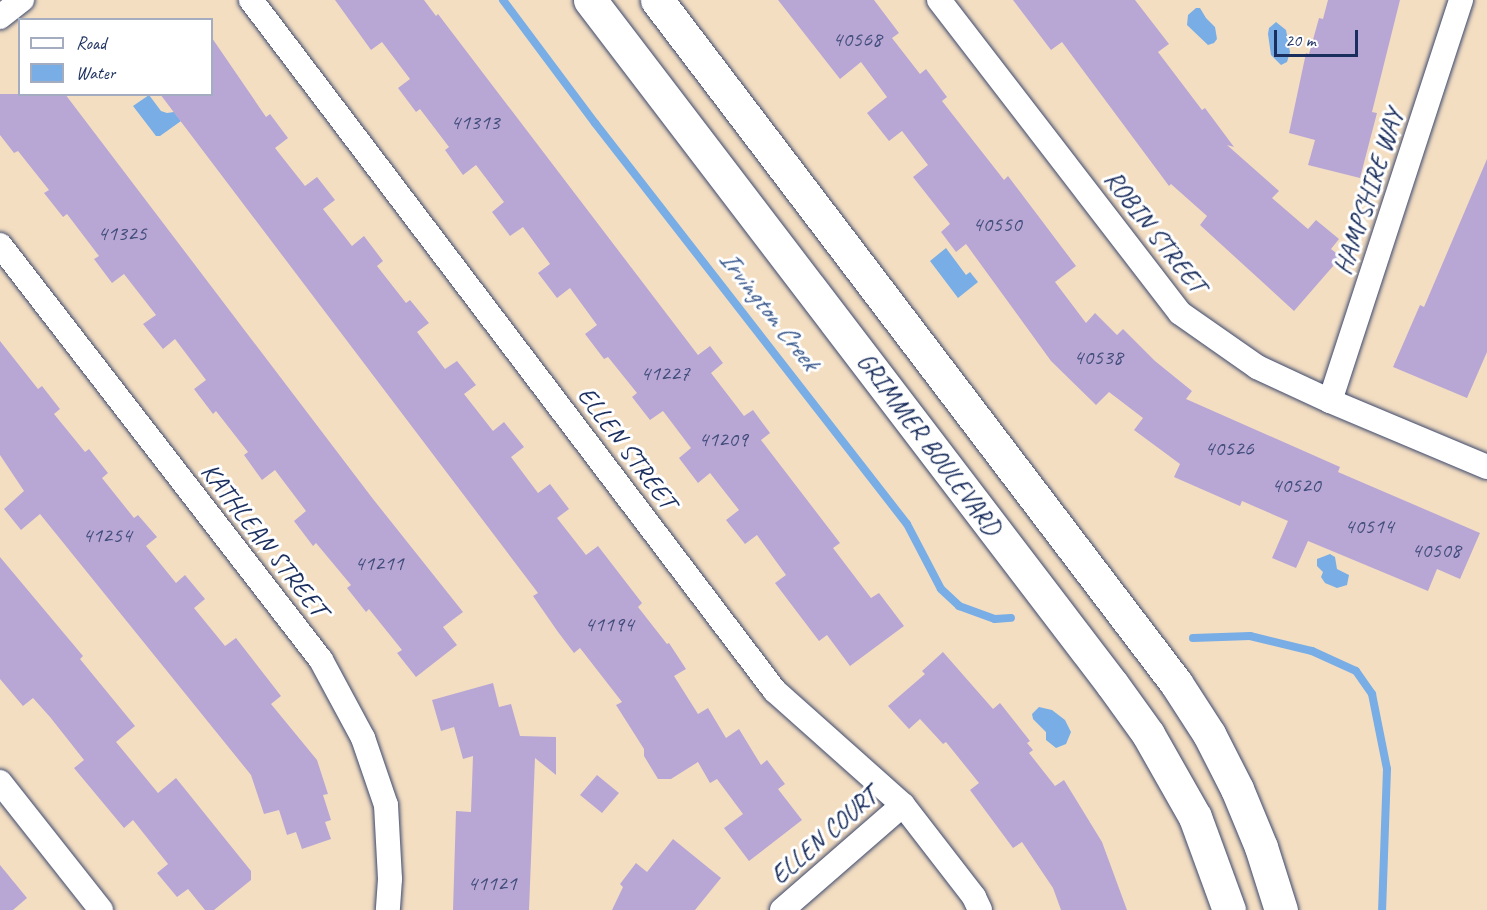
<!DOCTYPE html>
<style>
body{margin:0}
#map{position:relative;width:1487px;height:910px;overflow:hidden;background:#f4dec2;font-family:Caveat,sans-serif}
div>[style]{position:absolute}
.water>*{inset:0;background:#78ade6}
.stream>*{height:8px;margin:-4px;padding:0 4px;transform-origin:4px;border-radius:4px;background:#78ade6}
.building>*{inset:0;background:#b8a7d5}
.roads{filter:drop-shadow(0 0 2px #3c496d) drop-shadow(0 0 2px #3c496d)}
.minor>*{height:24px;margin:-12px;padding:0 12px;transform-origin:12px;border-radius:12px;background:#fff}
.secondary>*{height:33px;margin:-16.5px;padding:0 16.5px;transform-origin:16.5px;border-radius:16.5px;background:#fff}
span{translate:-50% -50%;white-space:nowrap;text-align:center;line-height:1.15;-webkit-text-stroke:6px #fff;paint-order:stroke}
.number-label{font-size:22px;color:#424d7c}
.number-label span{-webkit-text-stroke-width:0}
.street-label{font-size:26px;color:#1b2f5e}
.water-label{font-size:27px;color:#3c5b8e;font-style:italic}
.legend{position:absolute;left:18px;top:18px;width:195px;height:78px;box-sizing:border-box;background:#fff;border:2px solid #a4acbf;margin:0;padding:8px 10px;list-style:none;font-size:18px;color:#1b2f5e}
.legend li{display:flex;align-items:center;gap:12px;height:30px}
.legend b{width:30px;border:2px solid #a4acbf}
.scale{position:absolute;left:1274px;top:30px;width:84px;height:27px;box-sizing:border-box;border:3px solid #1b2f5e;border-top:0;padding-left:8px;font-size:18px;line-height:21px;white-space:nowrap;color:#1b2f5e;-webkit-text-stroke:4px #fff;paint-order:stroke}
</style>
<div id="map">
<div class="water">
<i style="clip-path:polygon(1196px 8px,1200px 8px,1206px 18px,1215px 27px,1217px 39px,1214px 43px,1208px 45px,1187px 25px,1188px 15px)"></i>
<i style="clip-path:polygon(1276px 22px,1286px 30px,1290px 52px,1287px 62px,1281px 65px,1271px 55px,1268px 34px,1269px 28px)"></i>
<i style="clip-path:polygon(149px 95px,161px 111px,167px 113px,174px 112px,181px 121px,160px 136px,156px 136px,133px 106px)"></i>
<i style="clip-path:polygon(946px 248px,966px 275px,970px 272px,978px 282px,958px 298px,930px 261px)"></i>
<i style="clip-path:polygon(1330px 554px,1335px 557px,1337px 569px,1349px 575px,1347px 585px,1337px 588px,1325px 583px,1321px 577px,1323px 572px,1317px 566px,1317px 559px)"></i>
<i style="clip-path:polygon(1039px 707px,1052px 710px,1065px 720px,1071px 732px,1066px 744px,1056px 748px,1046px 740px,1046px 732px,1033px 719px,1032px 714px)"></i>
</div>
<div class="stream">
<i style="left:503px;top:0;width:154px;rotate:53.2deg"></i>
<i style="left:595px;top:123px;width:508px;rotate:52.12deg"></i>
<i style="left:907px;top:524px;width:73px;rotate:62.4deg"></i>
<i style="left:941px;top:589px;width:25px;rotate:43deg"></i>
<i style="left:959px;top:606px;width:38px;rotate:20deg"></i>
<i style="left:995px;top:619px;width:16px;rotate:-4deg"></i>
<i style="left:1193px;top:638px;width:57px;rotate:-2deg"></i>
<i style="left:1250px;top:636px;width:64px;rotate:13.6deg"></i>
<i style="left:1312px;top:651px;width:48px;rotate:24.4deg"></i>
<i style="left:1356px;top:671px;width:28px;rotate:55deg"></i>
<i style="left:1372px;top:694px;width:76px;rotate:78.7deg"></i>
<i style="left:1387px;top:769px;width:141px;rotate:92deg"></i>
</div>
<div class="building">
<i style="clip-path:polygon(335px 0,424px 0,436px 16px,438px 14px,698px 355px,710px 346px,723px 363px,711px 373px,744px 416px,753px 410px,770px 433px,761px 440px,840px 543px,833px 548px,871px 598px,879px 593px,904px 626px,850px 666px,827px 635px,819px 641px,775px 583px,786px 575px,757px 535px,745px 544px,726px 520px,739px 510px,710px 473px,698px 483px,679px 458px,691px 448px,663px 411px,650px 420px,632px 397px,637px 393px,608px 357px,604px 359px,585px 334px,597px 325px,570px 288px,557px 298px,538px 273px,550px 264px,523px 227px,510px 236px,492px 212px,504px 202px,476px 165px,463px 175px,445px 150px,449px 147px,420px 109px,416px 112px,398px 88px,410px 79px,382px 42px,371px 50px)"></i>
<i style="clip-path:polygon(778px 0,874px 0,899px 33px,892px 38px,920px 74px,926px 69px,947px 97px,942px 101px,1004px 180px,1008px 176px,1076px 266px,1055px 282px,1086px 323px,1095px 313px,1117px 335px,1123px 329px,1155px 361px,1192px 391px,1186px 399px,1340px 467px,1338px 472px,1480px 533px,1460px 579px,1437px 569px,1428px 591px,1308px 541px,1296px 568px,1272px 558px,1288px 521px,1242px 501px,1240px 506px,1174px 477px,1180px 464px,1134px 430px,1143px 418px,1109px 392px,1096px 405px,1051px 361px,966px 244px,956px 252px,941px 232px,950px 224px,913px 177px,928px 165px,902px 131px,889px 141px,867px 113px,887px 97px,861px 62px,840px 79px)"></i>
<i style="clip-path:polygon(1013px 0,1135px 0,1169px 44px,1158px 52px,1202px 110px,1205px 108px,1234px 147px,1227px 145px,1279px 191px,1272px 198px,1308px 229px,1316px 220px,1339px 239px,1331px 249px,1341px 257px,1294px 311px,1200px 225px,1207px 216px,1171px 184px,1169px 186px,1062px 42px,1051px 50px)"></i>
<i style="clip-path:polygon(1328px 0,1400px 0,1372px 112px,1377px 113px,1360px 178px,1308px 165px,1315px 140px,1289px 133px,1306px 53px,1309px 54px,1319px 18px,1323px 19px)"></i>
<i style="clip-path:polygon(212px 38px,266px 117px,270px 114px,288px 138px,275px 148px,305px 186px,317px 177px,335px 200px,323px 209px,352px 246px,364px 236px,383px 261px,377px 266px,406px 303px,410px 300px,429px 323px,417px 332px,445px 369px,457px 361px,476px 385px,464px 394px,493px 431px,504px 422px,524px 447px,511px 457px,538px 493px,550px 484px,569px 509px,557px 518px,586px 555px,598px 546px,642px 603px,638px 607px,667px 644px,669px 643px,686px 669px,674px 676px,698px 714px,708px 708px,726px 738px,739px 729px,761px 765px,767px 760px,785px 784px,778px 789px,802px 820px,749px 861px,724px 828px,743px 814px,717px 779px,710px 783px,698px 762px,671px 779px,658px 779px,644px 756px,644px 749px,616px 705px,622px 702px,580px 648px,574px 653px,558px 632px,533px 596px,538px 593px,160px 94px,212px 94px)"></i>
<i style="clip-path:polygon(0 94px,65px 94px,373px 499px,463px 612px,443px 627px,457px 645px,416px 677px,397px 653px,402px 650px,369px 609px,366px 612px,347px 588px,351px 585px,316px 543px,313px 546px,294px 521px,306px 511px,275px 470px,262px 480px,244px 455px,248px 452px,216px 411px,213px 414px,194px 389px,206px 380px,175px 339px,163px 349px,143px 324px,156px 315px,124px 274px,112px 283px,94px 259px,99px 256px,67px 214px,63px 217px,44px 193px,49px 190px,18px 151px,14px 153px,0 135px)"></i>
<i style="clip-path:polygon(1487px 159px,1487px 352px,1467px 398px,1393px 367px,1420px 305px,1424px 307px)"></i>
<i style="clip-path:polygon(0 341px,38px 389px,42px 386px,60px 409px,54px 414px,85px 452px,89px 449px,108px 473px,102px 478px,134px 518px,138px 515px,157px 537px,146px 546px,176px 583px,185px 575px,205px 599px,194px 608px,225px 646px,236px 638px,281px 696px,271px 704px,317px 760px,328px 794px,323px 795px,331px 820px,325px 822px,331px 839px,302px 849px,296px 832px,287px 835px,279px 810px,264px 814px,251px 775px,40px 514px,21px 530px,4px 509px,24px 491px,0 455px)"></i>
<i style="clip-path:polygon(0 557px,83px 656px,80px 659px,135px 726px,116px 742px,158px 793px,176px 778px,251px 871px,251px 880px,214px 910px,205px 910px,188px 889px,177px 897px,157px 873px,168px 864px,133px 820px,124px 828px,74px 768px,84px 760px,50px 717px,33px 698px,23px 706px,0 679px)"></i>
<i style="clip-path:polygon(943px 652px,993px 709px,1000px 703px,1030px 741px,1027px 743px,1033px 750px,1029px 753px,1055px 786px,1064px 780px,1102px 842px,1127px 910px,1061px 910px,1053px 888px,1022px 842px,1013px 848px,970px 790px,979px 783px,946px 742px,943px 744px,920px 719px,909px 729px,888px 706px,925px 674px,922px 671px)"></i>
<i style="clip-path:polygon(493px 683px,499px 707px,511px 704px,520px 736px,556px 737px,556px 775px,535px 758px,529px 910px,453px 910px,456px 811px,471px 812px,473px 756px,463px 759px,454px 727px,441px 731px,432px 700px)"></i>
<i style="clip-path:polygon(597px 775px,619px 793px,602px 813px,580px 795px)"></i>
<i style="clip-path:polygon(673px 839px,721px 878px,695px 910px,612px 910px,623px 887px,620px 884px,636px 863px,647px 872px)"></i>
<i style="clip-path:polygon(0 865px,27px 898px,13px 910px,0 910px)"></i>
</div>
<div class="roads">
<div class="minor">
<i style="left:251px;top:0;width:867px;rotate:52.83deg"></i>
<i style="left:775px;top:691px;width:171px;rotate:41.7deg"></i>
<i style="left:903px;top:805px;width:116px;rotate:52.3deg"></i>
<i style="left:974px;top:897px;width:14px;rotate:65deg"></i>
<i style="left:939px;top:0;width:395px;rotate:52.4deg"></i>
<i style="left:1180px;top:313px;width:94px;rotate:35deg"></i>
<i style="left:1257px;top:367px;width:81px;rotate:25deg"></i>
<i style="left:1330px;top:401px;width:170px;rotate:22.8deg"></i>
<i style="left:0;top:17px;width:28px;rotate:-38deg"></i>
<i style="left:0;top:245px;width:525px;rotate:52.28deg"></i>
<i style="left:321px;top:660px;width:89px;rotate:61.7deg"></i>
<i style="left:363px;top:738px;width:71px;rotate:71.1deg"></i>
<i style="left:386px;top:805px;width:74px;rotate:86.9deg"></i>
<i style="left:390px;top:879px;width:31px;rotate:94deg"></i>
<i style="left:1330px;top:401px;width:422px;rotate:-71.9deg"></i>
<i style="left:0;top:782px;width:163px;rotate:51.7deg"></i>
<i style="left:782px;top:910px;width:160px;rotate:-41deg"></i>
</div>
<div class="secondary">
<i style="left:590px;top:0;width:860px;rotate:52.65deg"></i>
<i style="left:1112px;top:684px;width:62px;rotate:54.2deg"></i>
<i style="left:1148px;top:734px;width:95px;rotate:60.5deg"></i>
<i style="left:1195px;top:817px;width:99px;rotate:69.9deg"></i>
<i style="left:657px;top:0;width:858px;rotate:52.77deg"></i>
<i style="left:1176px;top:683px;width:61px;rotate:57.1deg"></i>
<i style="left:1209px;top:734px;width:62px;rotate:63deg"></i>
<i style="left:1237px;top:789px;width:63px;rotate:67.5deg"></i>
<i style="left:1261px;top:847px;width:66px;rotate:72.4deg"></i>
</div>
</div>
<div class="number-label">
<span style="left:857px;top:40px">40568</span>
<span style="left:475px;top:123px">41313</span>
<span style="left:997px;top:225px">40550</span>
<span style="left:122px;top:234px">41325</span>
<span style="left:1098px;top:358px">40538</span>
<span style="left:665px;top:374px">41227</span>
<span style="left:723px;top:440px">41209</span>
<span style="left:1229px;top:449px">40526</span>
<span style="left:1296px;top:486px">40520</span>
<span style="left:1369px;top:527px">40514</span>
<span style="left:107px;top:536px">41254</span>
<span style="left:1436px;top:551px">40508</span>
<span style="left:379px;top:564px">41211</span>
<span style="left:609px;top:625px">41194</span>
<span style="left:492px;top:884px">41121</span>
</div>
<div class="street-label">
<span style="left:1369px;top:192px;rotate:-72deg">HAMPSHIRE WAY</span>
<span style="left:1155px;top:232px;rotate:52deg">ROBIN STREET</span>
<span style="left:929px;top:444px;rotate:53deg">GRIMMER BOULEVARD</span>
<span style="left:627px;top:448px;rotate:53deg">ELLEN STREET</span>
<span style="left:264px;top:540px;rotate:52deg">KATHLEAN STREET</span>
<span style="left:824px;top:836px;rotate:-41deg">ELLEN COURT</span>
</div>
<div class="water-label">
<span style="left:769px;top:310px;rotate:52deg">Irvington Creek</span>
</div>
<ul class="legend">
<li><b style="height:8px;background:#fff"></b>Road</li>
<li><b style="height:16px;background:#78ade6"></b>Water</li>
</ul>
<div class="scale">20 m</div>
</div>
